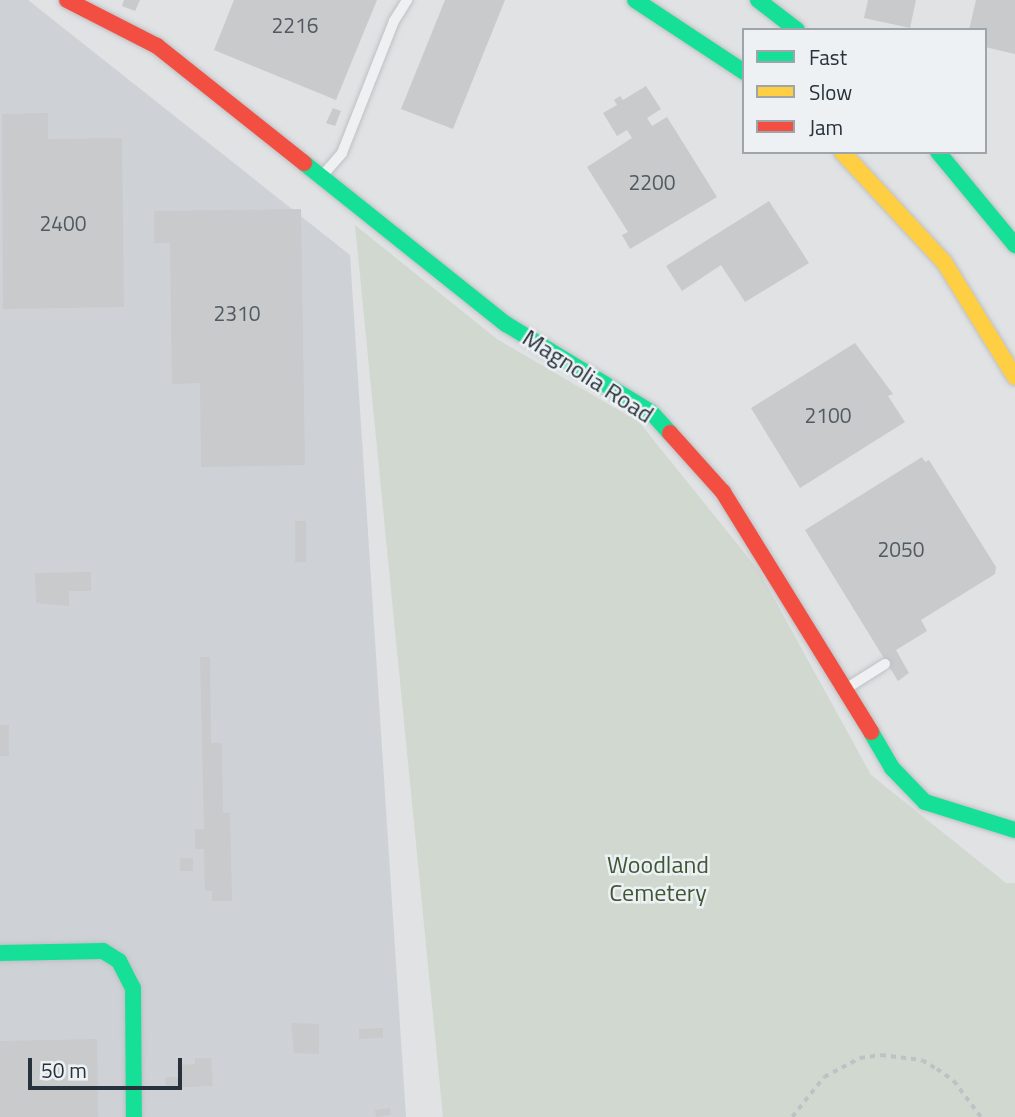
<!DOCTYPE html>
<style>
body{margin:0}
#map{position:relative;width:1015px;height:1117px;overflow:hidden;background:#e0e2e4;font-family:"Titillium Web",sans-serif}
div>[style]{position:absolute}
.built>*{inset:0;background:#ced2d7}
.green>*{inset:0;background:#d1d8d0}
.building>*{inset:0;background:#c8cacc}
.path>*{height:3.5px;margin-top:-1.75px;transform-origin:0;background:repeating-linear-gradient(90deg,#bec2c4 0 5px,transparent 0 10px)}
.roads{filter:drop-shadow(0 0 2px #bec0c2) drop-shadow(0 0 2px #bec0c2)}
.lane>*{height:10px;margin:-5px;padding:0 5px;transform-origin:5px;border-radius:5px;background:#eff0f1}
.fast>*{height:16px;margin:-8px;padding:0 8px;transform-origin:8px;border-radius:8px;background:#16e098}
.slow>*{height:16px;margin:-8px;padding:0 8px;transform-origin:8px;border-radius:8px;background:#ffcf43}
.jam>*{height:16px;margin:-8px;padding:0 8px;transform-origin:8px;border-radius:8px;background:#f24e42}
span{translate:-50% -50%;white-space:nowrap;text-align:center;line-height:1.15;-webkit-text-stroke:5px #edf1f4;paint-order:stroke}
.number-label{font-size:21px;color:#515961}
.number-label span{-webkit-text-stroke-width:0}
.street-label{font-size:24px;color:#28323c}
.park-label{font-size:24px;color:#405736}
.legend{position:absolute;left:742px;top:28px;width:245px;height:126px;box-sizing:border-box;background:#edf1f4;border:2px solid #9ea5aa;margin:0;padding:9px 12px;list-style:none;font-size:21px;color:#28323c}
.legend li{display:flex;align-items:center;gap:14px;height:35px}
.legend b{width:35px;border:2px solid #9ea5aa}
.scale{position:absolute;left:28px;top:1058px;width:154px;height:32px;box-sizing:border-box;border:4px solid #28323c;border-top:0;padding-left:9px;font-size:21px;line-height:24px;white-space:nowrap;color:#28323c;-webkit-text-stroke:5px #edf1f4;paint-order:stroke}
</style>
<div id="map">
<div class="built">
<i style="clip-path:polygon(0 0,28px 0,350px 255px,406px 1117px,0 1117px)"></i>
</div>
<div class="green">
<i style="clip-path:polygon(355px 225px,497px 339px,639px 422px,759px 571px,871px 775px,1006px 883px,1015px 883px,1015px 1117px,443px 1117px)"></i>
</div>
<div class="building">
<i style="clip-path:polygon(124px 0,140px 0,135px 11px,122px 6px)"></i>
<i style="clip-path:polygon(234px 0,377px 0,336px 100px,214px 50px)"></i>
<i style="clip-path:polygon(445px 0,505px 0,453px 129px,401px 109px)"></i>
<i style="clip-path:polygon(868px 0,916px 0,910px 28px,864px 18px)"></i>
<i style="clip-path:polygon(976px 0,1015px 0,1015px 54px,985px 47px,985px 30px,969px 30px)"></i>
<i style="clip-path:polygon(646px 86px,661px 109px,647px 118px,652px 126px,667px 117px,717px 197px,630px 249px,622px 235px,628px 232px,587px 167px,632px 138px,627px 130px,617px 136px,603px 113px,617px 105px,614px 100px,620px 96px,623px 100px)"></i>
<i style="clip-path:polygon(333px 108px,341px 111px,335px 126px,326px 123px)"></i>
<i style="clip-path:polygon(48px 113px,48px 139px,122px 138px,124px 307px,3px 309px,2px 114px)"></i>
<i style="clip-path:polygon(769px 201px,809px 263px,745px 302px,721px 265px,682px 291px,666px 266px)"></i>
<i style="clip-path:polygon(301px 209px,305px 465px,201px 467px,200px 383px,172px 384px,170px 243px,154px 243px,154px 211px)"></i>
<i style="clip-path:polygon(855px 343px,893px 394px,888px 396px,905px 422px,800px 488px,751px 408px)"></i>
<i style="clip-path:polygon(922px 457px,925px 462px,929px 460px,996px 567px,995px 574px,921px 620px,927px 631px,896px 650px,909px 673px,898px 681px,805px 530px)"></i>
<i style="clip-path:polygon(295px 521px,306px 521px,306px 562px,295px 562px)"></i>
<i style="clip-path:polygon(91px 572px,91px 591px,69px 591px,69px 606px,36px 603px,35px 573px)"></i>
<i style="clip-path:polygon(200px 657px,210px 657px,211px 743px,222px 743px,223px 813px,230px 813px,232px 901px,212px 901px,212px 891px,205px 891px,204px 849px,195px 849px,195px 829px,204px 829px)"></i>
<i style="clip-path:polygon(0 725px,9px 725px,9px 756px,0 756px)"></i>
<i style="clip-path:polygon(180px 858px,193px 858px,193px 871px,180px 871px)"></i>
<i style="clip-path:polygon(291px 1023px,319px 1024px,319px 1054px,294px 1053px)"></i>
<i style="clip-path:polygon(383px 1028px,383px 1038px,359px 1039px,359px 1029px)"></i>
<i style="clip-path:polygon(97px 1039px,98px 1117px,0 1117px,0 1041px)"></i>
<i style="clip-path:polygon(195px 1058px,211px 1058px,213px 1086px,166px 1088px,165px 1077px,178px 1077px,177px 1065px,195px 1064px)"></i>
<i style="clip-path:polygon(390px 1108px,391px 1115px,376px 1117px,375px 1110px)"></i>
</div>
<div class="path">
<i style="left:792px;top:1117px;width:51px;rotate:-51.3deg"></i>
<i style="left:824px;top:1077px;width:41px;rotate:-27.8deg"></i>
<i style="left:860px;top:1058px;width:21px;rotate:-8deg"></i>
<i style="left:881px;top:1055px;width:41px;rotate:7deg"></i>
<i style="left:922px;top:1060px;width:17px;rotate:31deg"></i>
<i style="left:937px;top:1069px;width:21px;rotate:35deg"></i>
<i style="left:954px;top:1081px;width:45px;rotate:53.1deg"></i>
</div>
<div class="roads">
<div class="lane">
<i style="left:323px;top:175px;width:29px;rotate:-49deg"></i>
<i style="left:342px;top:153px;width:142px;rotate:-68.5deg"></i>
<i style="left:394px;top:21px;width:25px;rotate:-58deg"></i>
<i style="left:847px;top:688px;width:45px;rotate:-32.3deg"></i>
</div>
<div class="fast">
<i style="left:635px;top:0;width:131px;rotate:33.4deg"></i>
<i style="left:758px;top:0;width:49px;rotate:37.6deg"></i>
<i style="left:938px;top:152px;width:121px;rotate:50.4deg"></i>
<i style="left:304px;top:163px;width:258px;rotate:38.6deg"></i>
<i style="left:506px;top:324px;width:170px;rotate:31.3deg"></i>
<i style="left:651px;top:412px;width:28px;rotate:48deg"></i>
<i style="left:871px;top:732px;width:42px;rotate:59.7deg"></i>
<i style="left:892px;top:768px;width:47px;rotate:45.9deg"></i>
<i style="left:925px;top:802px;width:94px;rotate:17.3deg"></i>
<i style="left:0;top:953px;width:103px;rotate:-1.1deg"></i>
<i style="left:103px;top:951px;width:19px;rotate:32deg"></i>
<i style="left:119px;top:961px;width:30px;rotate:63deg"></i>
<i style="left:133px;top:988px;width:129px;rotate:89.6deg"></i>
</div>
<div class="slow">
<i style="left:842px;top:152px;width:150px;rotate:47.2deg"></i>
<i style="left:944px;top:262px;width:135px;rotate:58.3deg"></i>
</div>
<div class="jam">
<i style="left:67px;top:0;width:101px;rotate:27.1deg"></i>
<i style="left:157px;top:46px;width:188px;rotate:38.5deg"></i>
<i style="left:670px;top:433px;width:79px;rotate:48.1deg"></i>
<i style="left:723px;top:492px;width:282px;rotate:58.3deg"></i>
</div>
</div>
<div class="number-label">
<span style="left:295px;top:25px">2216</span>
<span style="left:652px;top:182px">2200</span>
<span style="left:63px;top:223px">2400</span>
<span style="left:237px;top:313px">2310</span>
<span style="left:828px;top:415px">2100</span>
<span style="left:901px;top:549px">2050</span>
</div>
<div class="street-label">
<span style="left:588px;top:376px;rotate:33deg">Magnolia Road</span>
</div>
<div class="park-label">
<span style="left:658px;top:879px">Woodland<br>Cemetery</span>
</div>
<ul class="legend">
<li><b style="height:9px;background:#16e098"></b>Fast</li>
<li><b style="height:9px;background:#ffcf43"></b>Slow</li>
<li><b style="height:9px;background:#f24e42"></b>Jam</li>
</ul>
<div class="scale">50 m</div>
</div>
